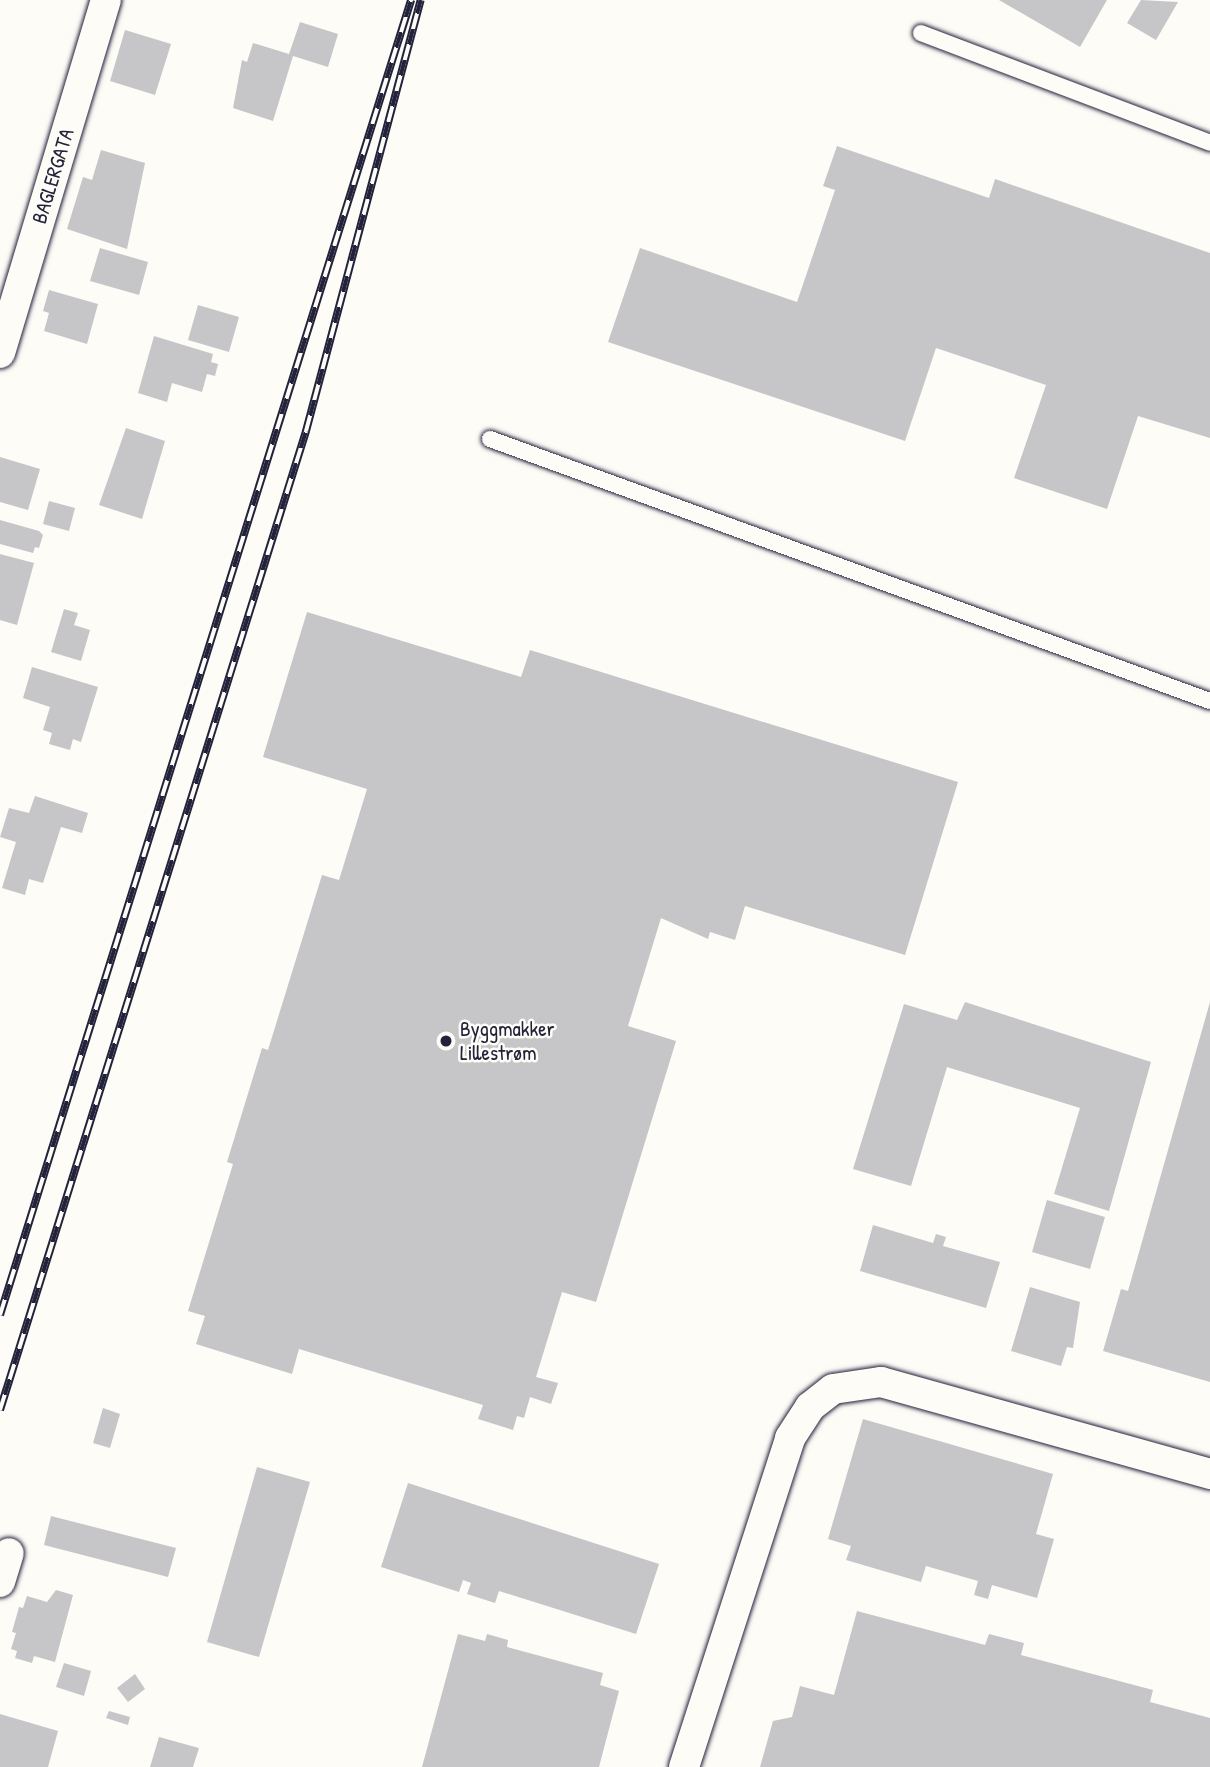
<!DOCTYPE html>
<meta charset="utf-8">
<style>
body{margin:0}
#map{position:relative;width:1210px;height:1767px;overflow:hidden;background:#fdfcf7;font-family:"Patrick Hand",sans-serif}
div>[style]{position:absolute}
.building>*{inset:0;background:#c6c6c8}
.roads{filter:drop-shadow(0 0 2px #22223b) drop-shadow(0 0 2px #22223b)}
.lane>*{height:16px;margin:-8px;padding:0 8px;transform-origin:8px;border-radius:8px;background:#fdfcf7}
.street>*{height:30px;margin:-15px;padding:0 15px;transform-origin:15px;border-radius:15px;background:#fdfcf7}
.rail>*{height:8px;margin-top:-4px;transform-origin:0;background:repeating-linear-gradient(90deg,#fdfcf7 0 16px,#22223b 0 32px);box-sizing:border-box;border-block:2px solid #22223b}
.dots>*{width:19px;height:19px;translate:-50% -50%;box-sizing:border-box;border:4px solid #fdfcf7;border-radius:50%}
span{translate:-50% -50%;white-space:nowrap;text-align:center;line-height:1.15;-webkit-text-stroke:5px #fdfcf7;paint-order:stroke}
.street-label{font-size:21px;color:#22223b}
.poi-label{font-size:21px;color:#22223b}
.left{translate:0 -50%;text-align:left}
</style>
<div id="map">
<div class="building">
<i style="clip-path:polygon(999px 0,1107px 0,1080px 47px)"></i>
<i style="clip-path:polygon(1141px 0,1178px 2px,1156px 40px,1127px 23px)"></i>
<i style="clip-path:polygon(300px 22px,338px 34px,328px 67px,293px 56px,273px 121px,233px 108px,242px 60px,247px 62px,253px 43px,289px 54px)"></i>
<i style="clip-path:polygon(125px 30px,171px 44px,155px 95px,110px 81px)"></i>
<i style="clip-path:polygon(837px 146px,989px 198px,995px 179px,1210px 253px,1210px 438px,1138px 416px,1107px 509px,1014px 478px,1046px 385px,936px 348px,905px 441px,608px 342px,640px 248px,797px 302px,835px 190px,823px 186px)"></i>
<i style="clip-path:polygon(101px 150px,145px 163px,127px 249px,67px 229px,83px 177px,92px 180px)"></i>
<i style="clip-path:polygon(100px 248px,148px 262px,139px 295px,90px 281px)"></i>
<i style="clip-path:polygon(49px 290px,98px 304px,87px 344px,44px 331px,49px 313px,43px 311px)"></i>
<i style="clip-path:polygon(198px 305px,239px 317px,229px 352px,188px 340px)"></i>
<i style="clip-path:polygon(154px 336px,213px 354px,211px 362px,218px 364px,215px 376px,207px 374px,202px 392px,172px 383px,167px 402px,138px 393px)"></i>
<i style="clip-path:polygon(126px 428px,165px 441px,142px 519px,99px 505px)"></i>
<i style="clip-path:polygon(0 457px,40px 469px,28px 510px,0 502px)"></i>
<i style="clip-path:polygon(49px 501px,75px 508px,69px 531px,43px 524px)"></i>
<i style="clip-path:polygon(0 520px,39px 531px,43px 535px,39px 548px,35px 547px,33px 553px,0 544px)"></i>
<i style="clip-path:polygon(0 554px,34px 563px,17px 625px,0 620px)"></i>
<i style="clip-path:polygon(64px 609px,78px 613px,74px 625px,90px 630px,81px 661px,51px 652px)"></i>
<i style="clip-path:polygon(307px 612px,521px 677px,530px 650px,958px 782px,905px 955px,745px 906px,735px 940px,710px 932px,708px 939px,661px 918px,628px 1026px,676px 1041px,596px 1302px,562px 1292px,536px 1377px,558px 1383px,551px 1404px,530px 1397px,524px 1418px,517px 1416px,513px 1430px,478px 1419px,483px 1405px,299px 1349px,292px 1374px,196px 1344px,205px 1316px,188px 1311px,233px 1164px,227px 1162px,262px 1048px,268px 1050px,322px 875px,339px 880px,367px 789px,263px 757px)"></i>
<i style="clip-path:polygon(32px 667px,98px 687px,81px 742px,73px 739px,70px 750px,49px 744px,52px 733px,43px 730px,50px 707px,23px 698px)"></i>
<i style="clip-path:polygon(35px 796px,88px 813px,82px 833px,61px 827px,43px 883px,29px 879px,25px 895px,2px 888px,16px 842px,0 837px,9px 808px,29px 813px)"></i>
<i style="clip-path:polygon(965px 1002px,1151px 1062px,1109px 1211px,1054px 1194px,1080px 1108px,947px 1067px,911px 1186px,853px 1169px,904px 1004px,957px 1020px)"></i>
<i style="clip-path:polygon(1210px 1002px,1210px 1382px,1103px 1351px,1121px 1289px,1128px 1291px)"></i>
<i style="clip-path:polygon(1047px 1200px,1105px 1217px,1090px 1269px,1032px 1252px)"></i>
<i style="clip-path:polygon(873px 1225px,933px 1243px,936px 1234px,946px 1237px,943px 1246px,1000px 1262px,986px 1308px,860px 1271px)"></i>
<i style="clip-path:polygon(1030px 1287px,1080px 1302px,1073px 1348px,1067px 1347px,1061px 1366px,1011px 1351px)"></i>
<i style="clip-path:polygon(103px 1408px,120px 1414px,110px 1448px,93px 1443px)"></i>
<i style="clip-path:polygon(863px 1419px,1053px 1474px,1036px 1534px,1054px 1539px,1037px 1598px,992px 1585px,988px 1599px,974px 1595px,978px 1581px,926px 1566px,921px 1582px,846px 1560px,851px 1546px,828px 1539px)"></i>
<i style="clip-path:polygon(257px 1467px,310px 1482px,259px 1657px,207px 1642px)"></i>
<i style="clip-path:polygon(408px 1483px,659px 1564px,636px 1634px,499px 1591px,495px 1603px,467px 1594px,471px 1583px,463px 1580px,459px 1592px,381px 1567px)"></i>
<i style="clip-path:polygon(51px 1516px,176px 1548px,168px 1577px,44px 1545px)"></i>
<i style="clip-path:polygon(56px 1590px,73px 1595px,55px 1662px,34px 1656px,32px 1663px,15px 1658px,17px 1651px,11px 1649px,16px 1633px,12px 1632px,19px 1607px,23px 1608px,27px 1596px,47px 1602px)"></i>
<i style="clip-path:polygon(857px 1611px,985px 1645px,989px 1634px,1024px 1643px,1021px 1655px,1153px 1690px,1150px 1702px,1210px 1718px,1210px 1767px,760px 1767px,773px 1721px,792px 1717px,800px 1686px,834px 1695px)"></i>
<i style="clip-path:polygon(458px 1634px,485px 1641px,487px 1634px,508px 1640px,507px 1647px,603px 1673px,600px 1685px,619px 1691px,599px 1767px,422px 1767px)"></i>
<i style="clip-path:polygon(64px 1663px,91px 1671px,84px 1696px,56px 1687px)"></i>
<i style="clip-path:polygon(135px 1674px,145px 1689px,128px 1702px,117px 1688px)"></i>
<i style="clip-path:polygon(109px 1711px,130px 1717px,128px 1725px,106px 1718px)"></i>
<i style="clip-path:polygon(0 1714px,58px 1731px,48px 1767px,0 1767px)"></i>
<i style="clip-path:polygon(159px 1737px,199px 1748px,193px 1767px,150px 1767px)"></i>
</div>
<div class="roads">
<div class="lane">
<i style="left:921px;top:33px;width:309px;rotate:20.8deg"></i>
<i style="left:490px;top:439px;width:766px;rotate:20deg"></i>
</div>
<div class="street">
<i style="left:0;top:353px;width:369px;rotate:-73.3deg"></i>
<i style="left:0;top:1582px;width:30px;rotate:-73deg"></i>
<i style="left:684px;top:1767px;width:346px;rotate:-72.1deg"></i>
<i style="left:790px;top:1438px;width:37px;rotate:-57deg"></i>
<i style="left:810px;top:1407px;width:29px;rotate:-38deg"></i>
<i style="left:833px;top:1389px;width:49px;rotate:-8.3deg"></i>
<i style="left:881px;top:1382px;width:342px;rotate:15.6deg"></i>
</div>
</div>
<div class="rail">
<i style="left:0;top:1315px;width:1378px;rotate:-72.64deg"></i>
<i style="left:0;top:1410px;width:1026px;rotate:-72.64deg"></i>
<i style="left:306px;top:431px;width:446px;rotate:-75.1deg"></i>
</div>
<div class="dots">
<i style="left:446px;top:1041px;background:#22223b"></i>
</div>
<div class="street-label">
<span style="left:53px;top:176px;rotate:-73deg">BAGLERGATA</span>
</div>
<div class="poi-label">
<span class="left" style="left:460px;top:1041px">Byggmakker<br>Lillestrøm</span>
</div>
</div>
